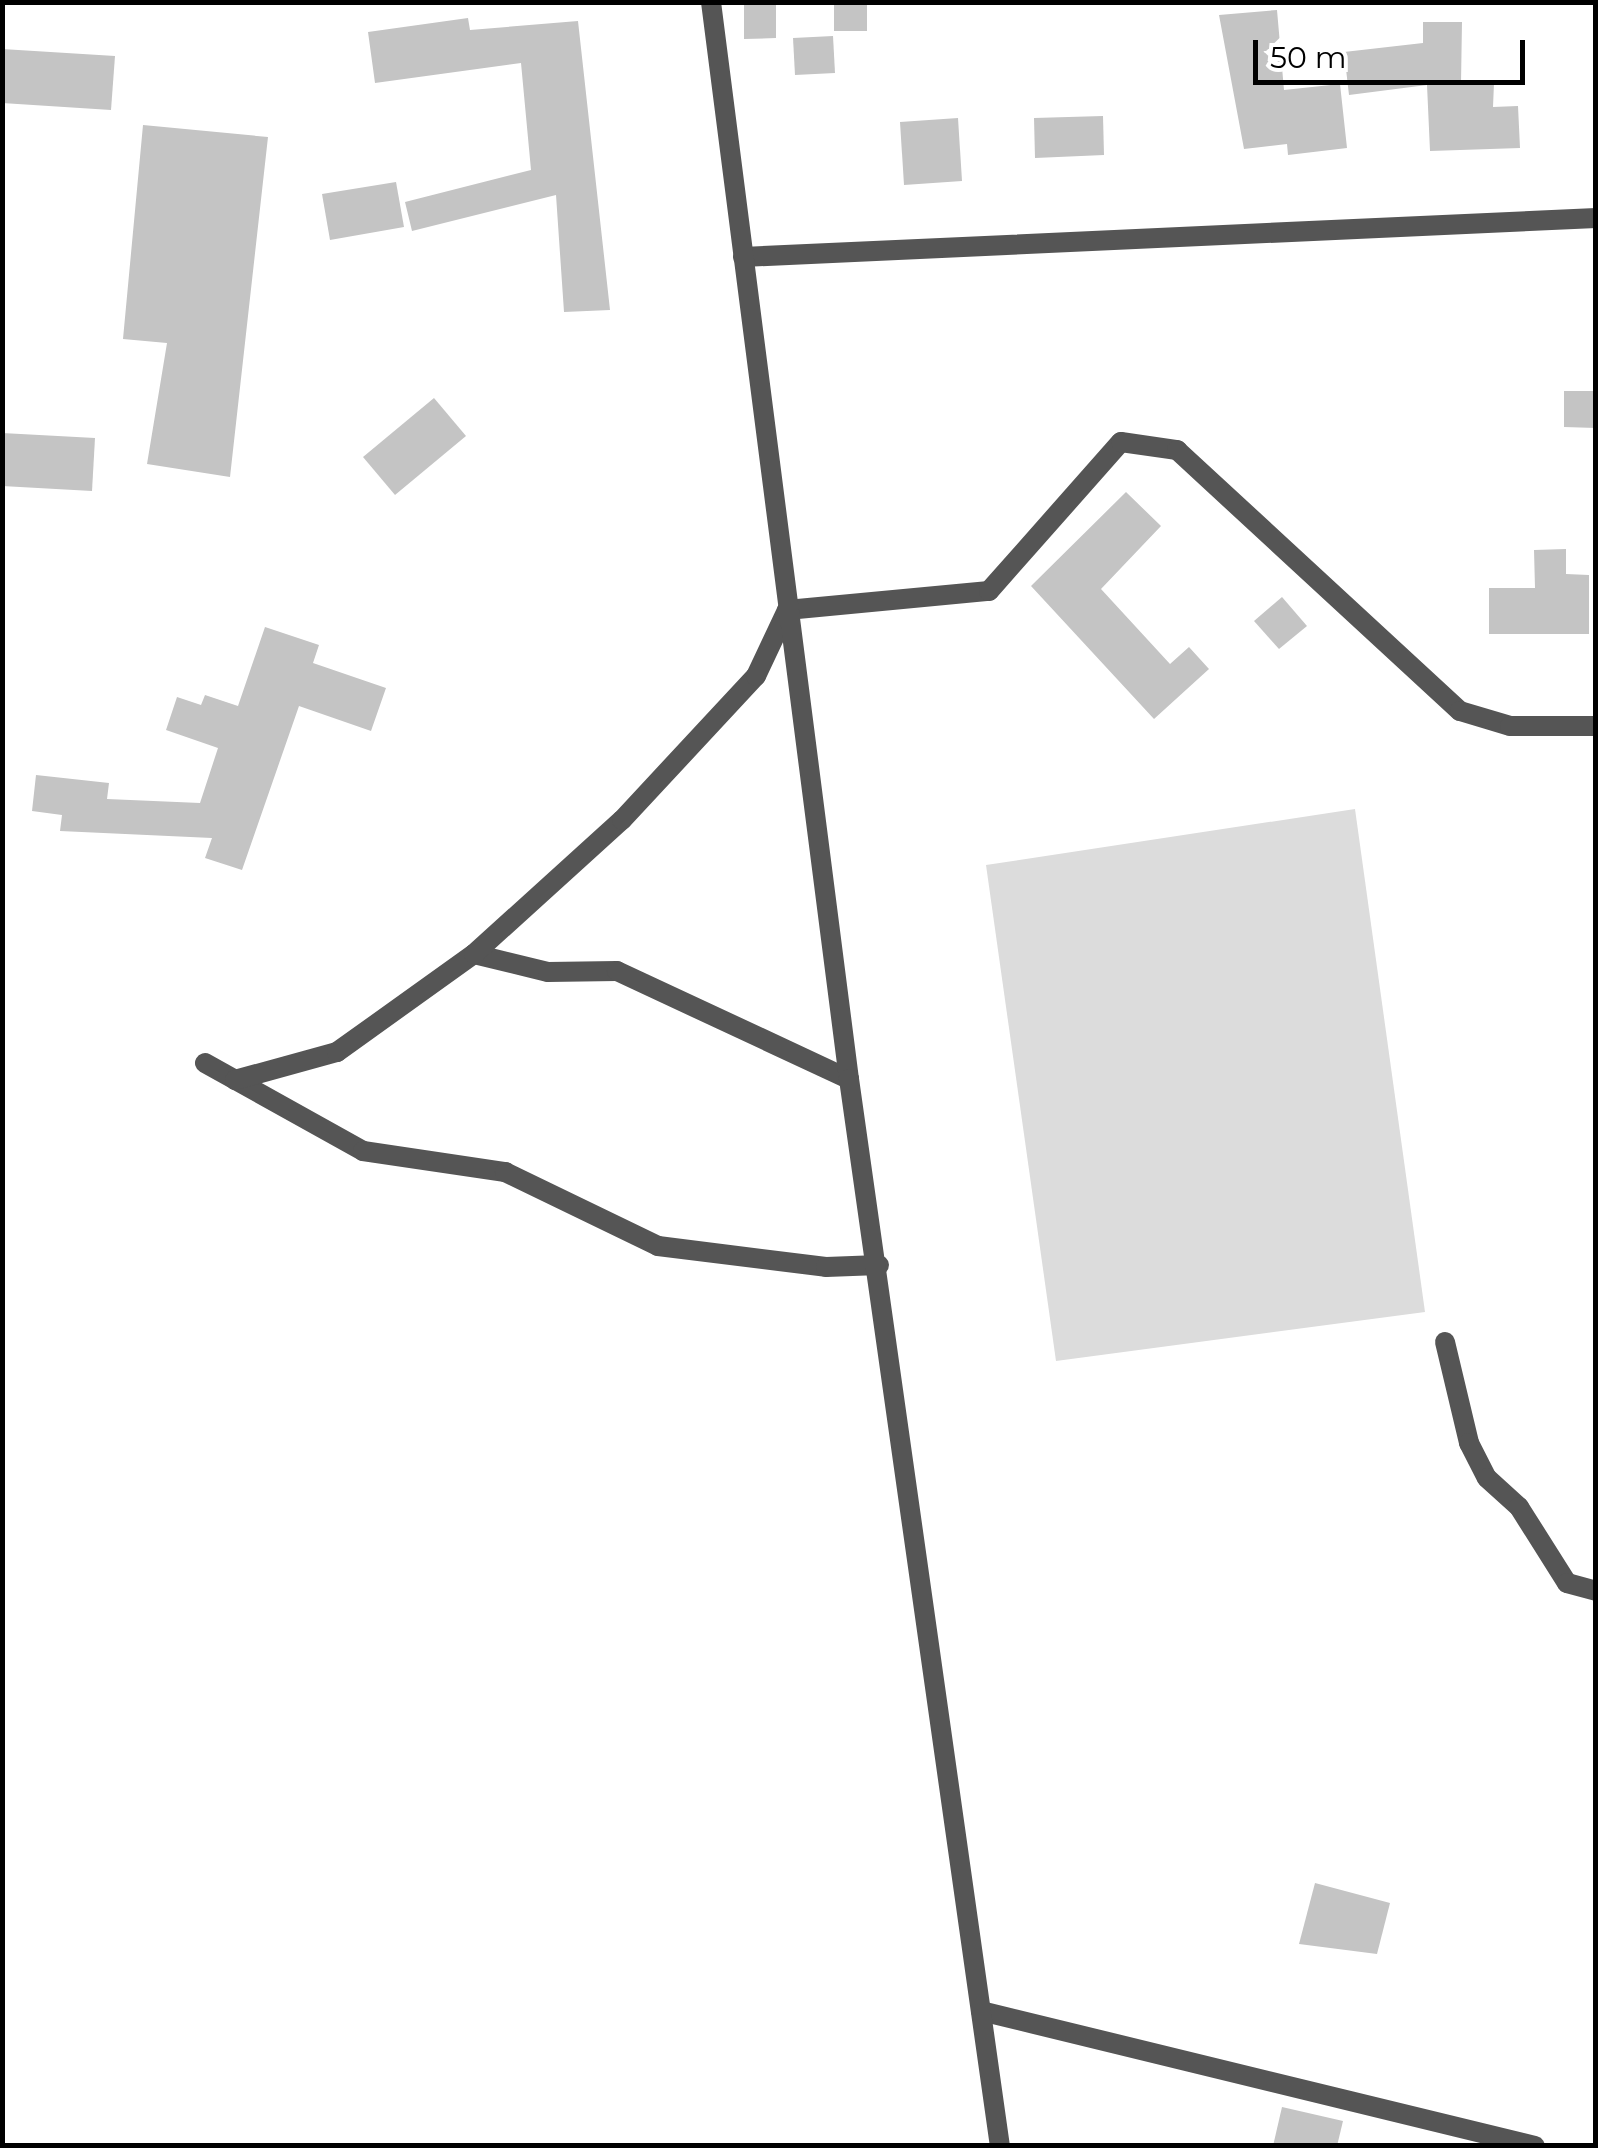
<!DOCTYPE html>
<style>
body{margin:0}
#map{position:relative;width:1598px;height:2148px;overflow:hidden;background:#fff;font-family:Montserrat,sans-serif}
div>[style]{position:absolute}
.green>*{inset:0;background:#dcdcdc}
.building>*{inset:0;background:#c4c4c4}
.minor>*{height:20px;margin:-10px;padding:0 10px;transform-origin:10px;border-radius:10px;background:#555}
.tertiary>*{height:20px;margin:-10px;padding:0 10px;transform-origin:10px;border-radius:10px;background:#555}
span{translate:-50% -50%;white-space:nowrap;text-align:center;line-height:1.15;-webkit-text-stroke:10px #fff;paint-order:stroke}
.frame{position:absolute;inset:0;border:5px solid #000;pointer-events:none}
.scale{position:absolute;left:1253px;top:40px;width:272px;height:45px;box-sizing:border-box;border:5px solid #000;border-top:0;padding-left:12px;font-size:30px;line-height:35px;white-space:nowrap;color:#000;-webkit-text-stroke:8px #fff;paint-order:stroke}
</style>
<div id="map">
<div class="green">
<i style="clip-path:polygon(1355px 809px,1425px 1312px,1056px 1361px,986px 865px)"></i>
</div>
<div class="building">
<i style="clip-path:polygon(744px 2px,776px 2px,776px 38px,744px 39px)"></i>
<i style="clip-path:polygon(834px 2px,867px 2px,867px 31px,834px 31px)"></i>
<i style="clip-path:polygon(1277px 10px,1284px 90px,1340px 84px,1347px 148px,1288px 155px,1287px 144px,1244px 149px,1219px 15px)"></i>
<i style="clip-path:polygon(468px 18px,470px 30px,578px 21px,610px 310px,564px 312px,556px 195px,412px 231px,405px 202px,531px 170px,521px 63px,375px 83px,368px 32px)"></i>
<i style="clip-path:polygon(1423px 22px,1462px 22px,1461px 83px,1494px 83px,1493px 107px,1518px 106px,1520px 148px,1430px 151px,1427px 85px,1349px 95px,1344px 52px,1423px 43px)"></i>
<i style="clip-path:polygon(833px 36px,835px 73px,795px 75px,793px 38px)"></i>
<i style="clip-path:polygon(2px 49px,115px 56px,111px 110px,2px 103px)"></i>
<i style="clip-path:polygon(1103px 116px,1104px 155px,1035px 158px,1034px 118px)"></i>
<i style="clip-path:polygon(958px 118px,962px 181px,904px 185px,900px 122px)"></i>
<i style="clip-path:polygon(143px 125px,268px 137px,230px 477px,147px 464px,167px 343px,123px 339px)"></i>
<i style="clip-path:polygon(396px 182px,404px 227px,330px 240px,322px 194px)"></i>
<i style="clip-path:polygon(1564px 391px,1596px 391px,1596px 428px,1564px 427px)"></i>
<i style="clip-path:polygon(434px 398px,466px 436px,395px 495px,363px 457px)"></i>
<i style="clip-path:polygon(2px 433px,95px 438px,92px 491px,2px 486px)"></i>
<i style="clip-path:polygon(1126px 492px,1161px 526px,1101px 589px,1170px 664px,1189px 647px,1209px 669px,1154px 719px,1031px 586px)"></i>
<i style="clip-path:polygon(1566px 549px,1566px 574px,1589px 575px,1589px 634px,1489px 634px,1489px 588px,1535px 588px,1534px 550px)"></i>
<i style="clip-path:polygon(1282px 597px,1307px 626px,1279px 649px,1254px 621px)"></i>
<i style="clip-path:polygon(265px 627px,319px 645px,313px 663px,386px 688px,371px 731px,299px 706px,242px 870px,205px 858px,212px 838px,60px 831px,62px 815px,32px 811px,36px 775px,109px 783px,107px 799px,200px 803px,218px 748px,166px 730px,177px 697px,201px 705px,205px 695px,238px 706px)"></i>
<i style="clip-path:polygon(1315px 1883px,1390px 1903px,1377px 1954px,1299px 1944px)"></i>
<i style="clip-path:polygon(1282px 2107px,1343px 2121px,1337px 2146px,1273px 2146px)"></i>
</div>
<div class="minor">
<i style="left:743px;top:257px;width:854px;rotate:-2.62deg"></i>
<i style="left:474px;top:954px;width:76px;rotate:13.7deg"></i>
<i style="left:548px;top:972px;width:69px;rotate:-0.8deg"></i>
<i style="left:617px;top:971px;width:256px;rotate:25deg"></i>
<i style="left:205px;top:1063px;width:181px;rotate:29.1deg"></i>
<i style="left:363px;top:1151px;width:144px;rotate:8.4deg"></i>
<i style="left:505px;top:1172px;width:170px;rotate:25.8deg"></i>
<i style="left:658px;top:1246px;width:169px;rotate:7.1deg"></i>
<i style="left:826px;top:1267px;width:53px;rotate:-2.2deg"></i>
<i style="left:235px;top:1080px;width:106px;rotate:-15.4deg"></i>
<i style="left:337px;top:1052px;width:168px;rotate:-35.6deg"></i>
<i style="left:474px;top:954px;width:200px;rotate:-42.2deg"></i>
<i style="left:622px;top:820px;width:197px;rotate:-47.1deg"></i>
<i style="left:756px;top:676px;width:73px;rotate:-64.8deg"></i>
<i style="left:787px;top:610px;width:203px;rotate:-5.4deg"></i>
<i style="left:989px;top:591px;width:199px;rotate:-48.5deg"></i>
<i style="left:1121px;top:442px;width:57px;rotate:8.1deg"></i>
<i style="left:1177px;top:450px;width:385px;rotate:42.7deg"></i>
<i style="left:1460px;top:711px;width:52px;rotate:16.7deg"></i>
<i style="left:1510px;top:726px;width:86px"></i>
<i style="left:1445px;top:1342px;width:104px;rotate:76.6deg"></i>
<i style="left:1469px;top:1443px;width:39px;rotate:63deg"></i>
<i style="left:1487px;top:1478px;width:43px;rotate:42.2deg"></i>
<i style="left:1519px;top:1507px;width:90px;rotate:57.7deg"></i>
<i style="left:1567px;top:1583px;width:30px;rotate:15deg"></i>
<i style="left:981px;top:2011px;width:570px;rotate:13.7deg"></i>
</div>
<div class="tertiary">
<i style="left:711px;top:2px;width:1086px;rotate:82.7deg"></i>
<i style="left:849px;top:1079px;width:1078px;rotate:81.95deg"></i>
</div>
<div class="frame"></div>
<div class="scale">50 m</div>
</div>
